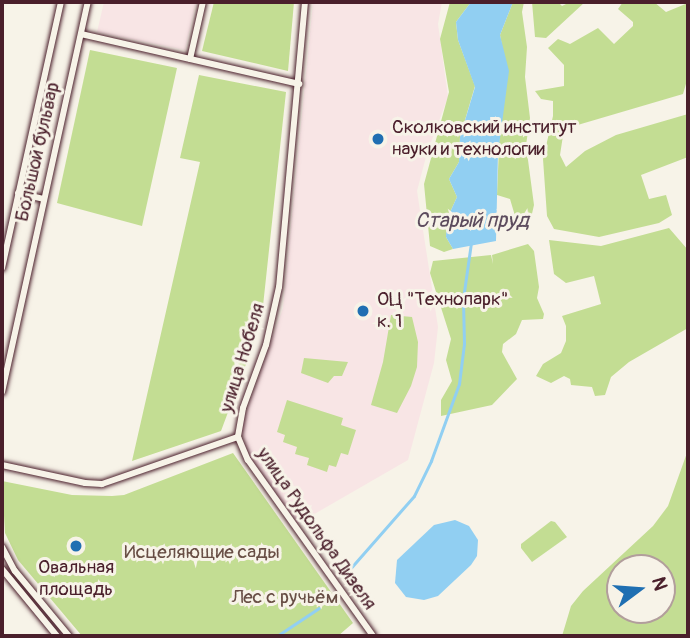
<!DOCTYPE html>
<meta charset="utf-8">
<style>
body{margin:0}
#map{position:relative;width:690px;height:638px;overflow:hidden;background:#f7f3e8;font-family:Pangolin,sans-serif}
div>[style]{position:absolute}
.built>*{inset:0;background:#f8e5e5}
.green>*{inset:0;background:#c3dd93}
.water>*{inset:0;background:#91cff2}
.stream>*{height:2.5px;margin:-1.25px;padding:0 1.25px;transform-origin:1.25px;border-radius:1.25px;background:#91cff2}
.roads{filter:drop-shadow(0 0 2px #4a1f2b) drop-shadow(0 0 2px #4a1f2b)}
.street>*{height:6px;margin:-3px;padding:0 3px;transform-origin:3px;border-radius:3px;background:#f7f3e8}
.dots>*{width:19px;height:19px;translate:-50% -50%;box-sizing:border-box;border:4px solid #f7f3e8;border-radius:50%}
span{translate:-50% -50%;white-space:nowrap;text-align:center;line-height:1.15;-webkit-text-stroke:6px #f7f3e8;paint-order:stroke}
.poi-label{font-size:19px;color:#4a1f2b}
.left{translate:0 -50%;text-align:left}
.street-label{font-size:19px;color:#4a1f2b}
.park-label{font-size:19px;color:#684e45}
.water-label{font-size:21px;color:#5c4b5d;font-style:italic}
.frame{position:absolute;inset:0;border:4px solid #4a1f2b;pointer-events:none}
.north{position:absolute;left:606px;top:554px;width:70px;height:70px;box-sizing:border-box;background:#f7f3e8;border:2px solid #b29e9c;border-radius:50%;rotate:74deg;font-size:19px;font-weight:700;line-height:28px;text-align:center;color:#4a1f2b}
.north::after{content:'';display:block;margin:auto;width:24px;height:32px;background:#1f6fb2;clip-path:polygon(50% 0,100% 100%,50% 72%,0 100%)}
</style>
<div id="map">
<div class="built">
<i style="clip-path:polygon(104px 2px,196px 2px,185px 50px,97px 32px)"></i>
<i style="clip-path:polygon(313px 2px,442px 2px,438px 24px,448px 97px,427px 153px,417px 191px,438px 327px,434px 363px,408px 460px,297px 524px,248px 454px,241px 427px,283px 308px)"></i>
</div>
<div class="green">
<i style="clip-path:polygon(214px 2px,294px 2px,288px 71px,202px 51px)"></i>
<i style="clip-path:polygon(450px 2px,471px 2px,456px 22px,458px 40px,475px 86px,460px 137px,459px 162px,449px 179px,457px 197px,447px 219px,446px 237px,453px 249px,444px 252px,430px 246px,424px 184px,449px 92px,440px 39px)"></i>
<i style="clip-path:polygon(513px 2px,524px 2px,522px 12px,527px 47px,525px 77px,530px 118px,526px 145px,534px 205px,531px 218px,518px 226px,510px 199px,497px 195px,503px 51px,500px 35px)"></i>
<i style="clip-path:polygon(532px 2px,558px 2px,562px 6px,570px 2px,585px 2px,546px 38px,535px 37px)"></i>
<i style="clip-path:polygon(623px 2px,654px 2px,666px 12px,688px 3px,688px 77px,683px 94px,564px 129px,560px 155px,566px 167px,585px 151px,616px 135px,688px 114px,688px 157px,641px 175px,649px 199px,666px 195px,672px 215px,659px 223px,599px 237px,554px 229px,547px 216px,543px 159px,553px 116px,553px 101px,541px 99px,535px 91px,564px 86px,564px 65px,548px 48px,558px 39px,570px 44px,598px 28px,614px 44px,633px 26px,633px 22px,618px 9px)"></i>
<i style="clip-path:polygon(90px 50px,177px 68px,142px 226px,57px 203px)"></i>
<i style="clip-path:polygon(199px 75px,286px 92px,263px 306px,252px 348px,221px 431px,132px 461px,200px 162px,180px 158px)"></i>
<i style="clip-path:polygon(669px 228px,688px 250px,688px 328px,629px 362px,611px 377px,605px 395px,595px 396px,592px 387px,571px 385px,570px 379px,564px 376px,551px 383px,536px 376px,543px 364px,561px 353px,566px 341px,566px 326px,562px 316px,601px 304px,594px 276px,566px 283px,554px 274px,549px 240px,601px 246px)"></i>
<i style="clip-path:polygon(528px 244px,534px 251px,539px 287px,537px 298px,544px 314px,543px 319px,522px 320px,516px 334px,503px 344px,502px 352px,517px 379px,492px 405px,441px 416px,441px 400px,452px 381px,446px 360px,451px 339px,430px 273px,433px 261px,491px 255px,493px 264px,492px 255px)"></i>
<i style="clip-path:polygon(391px 315px,412px 317px,418px 342px,417px 367px,411px 386px,397px 413px,371px 405px,383px 362px)"></i>
<i style="clip-path:polygon(304px 358px,348px 362px,342px 376px,334px 376px,328px 383px,301px 373px)"></i>
<i style="clip-path:polygon(287px 400px,343px 418px,341px 425px,356px 430px,348px 455px,341px 453px,336px 467px,329px 465px,327px 472px,307px 465px,309px 458px,295px 454px,297px 447px,283px 442px,285px 435px,277px 432px)"></i>
<i style="clip-path:polygon(evenodd,688px 450px,688px 636px,562px 636px,571px 606px,583px 591px,653px 526px,668px 506px,688px 450px,620px 568px,662px 568px,662px 610px,620px 610px,620px 568px)"></i>
<i style="clip-path:polygon(233px 453px,353px 623px,338px 636px,82px 636px,18px 560px,5px 533px,2px 481px,72px 495px,112px 496px,124px 495px)"></i>
<i style="clip-path:polygon(551px 521px,555px 522px,567px 537px,532px 562px,521px 548px,521px 544px)"></i>
</div>
<div class="water">
<i style="clip-path:polygon(471px 2px,513px 2px,500px 35px,509px 71px,498px 153px,496px 241px,453px 249px,446px 237px,447px 219px,457px 197px,449px 179px,459px 162px,460px 137px,475px 87px,458px 40px,456px 22px)"></i>
<i style="clip-path:polygon(455px 520px,469px 526px,478px 540px,477px 556px,471px 565px,438px 596px,424px 600px,406px 597px,395px 583px,397px 560px,434px 525px)"></i>
</div>
<div class="stream">
<i style="left:349px;top:570px;width:98px;rotate:-48.7deg"></i>
<i style="left:414px;top:496px;width:39px;rotate:-64deg"></i>
<i style="left:431px;top:461px;width:82px;rotate:-70deg"></i>
<i style="left:459px;top:384px;width:40px;rotate:-82.9deg"></i>
<i style="left:464px;top:344px;width:45px;rotate:-91.3deg"></i>
<i style="left:463px;top:299px;width:57px;rotate:-81.9deg"></i>
<i style="left:277px;top:636px;width:50px;rotate:-33.7deg"></i>
</div>
<div class="roads">
<div class="street">
<i style="left:305px;top:2px;width:286px;rotate:95.2deg"></i>
<i style="left:279px;top:287px;width:59px;rotate:102.6deg"></i>
<i style="left:266px;top:345px;width:67px;rotate:110.1deg"></i>
<i style="left:243px;top:408px;width:29px;rotate:100deg"></i>
<i style="left:238px;top:437px;width:25px;rotate:67deg"></i>
<i style="left:248px;top:460px;width:216px;rotate:54.6deg"></i>
<i style="left:81px;top:34px;width:224px;rotate:12.9deg"></i>
<i style="left:190px;top:59px;width:58px;rotate:-77.2deg"></i>
<i style="left:18px;top:193px;width:26px;rotate:13deg"></i>
<i style="left:2px;top:268px;width:272px;rotate:-77.5deg"></i>
<i style="left:2px;top:392px;width:399px;rotate:-77.6deg"></i>
<i style="left:2px;top:465px;width:85px;rotate:12.2deg"></i>
<i style="left:85px;top:483px;width:17px;rotate:3deg"></i>
<i style="left:102px;top:484px;width:144px;rotate:-19.1deg"></i>
<i style="left:2px;top:547px;width:27px;rotate:62deg"></i>
<i style="left:15px;top:571px;width:85px;rotate:50.3deg"></i>
<i style="left:2px;top:569px;width:87px;rotate:50.6deg"></i>
</div>
</div>
<div class="dots">
<i style="left:378px;top:139px;background:#1f6fb2"></i>
<i style="left:363px;top:311px;background:#1f6fb2"></i>
<i style="left:76px;top:546px;background:#1f6fb2"></i>
</div>
<div class="poi-label">
<span class="left" style="left:392px;top:139px">Сколковский институт<br>науки и технологии</span>
<span class="left" style="left:377px;top:311px">ОЦ "Технопарк"<br>к. 1</span>
<span style="left:76px;top:579px">Овальная<br>площадь</span>
</div>
<div class="street-label">
<span style="left:38px;top:152px;rotate:-77deg">Большой бульвар</span>
<span style="left:243px;top:358px;rotate:-73deg">улица Нобеля</span>
<span style="left:316px;top:529px;rotate:55deg">улица Рудольфа Дизеля</span>
</div>
<div class="park-label">
<span style="left:202px;top:553px">Исцеляющие сады</span>
<span style="left:285px;top:598px">Лес с ручьём</span>
</div>
<div class="water-label">
<span style="left:472px;top:221px">Старый пруд</span>
</div>
<div class="frame"></div>
<div class="north">N</div>
</div>
